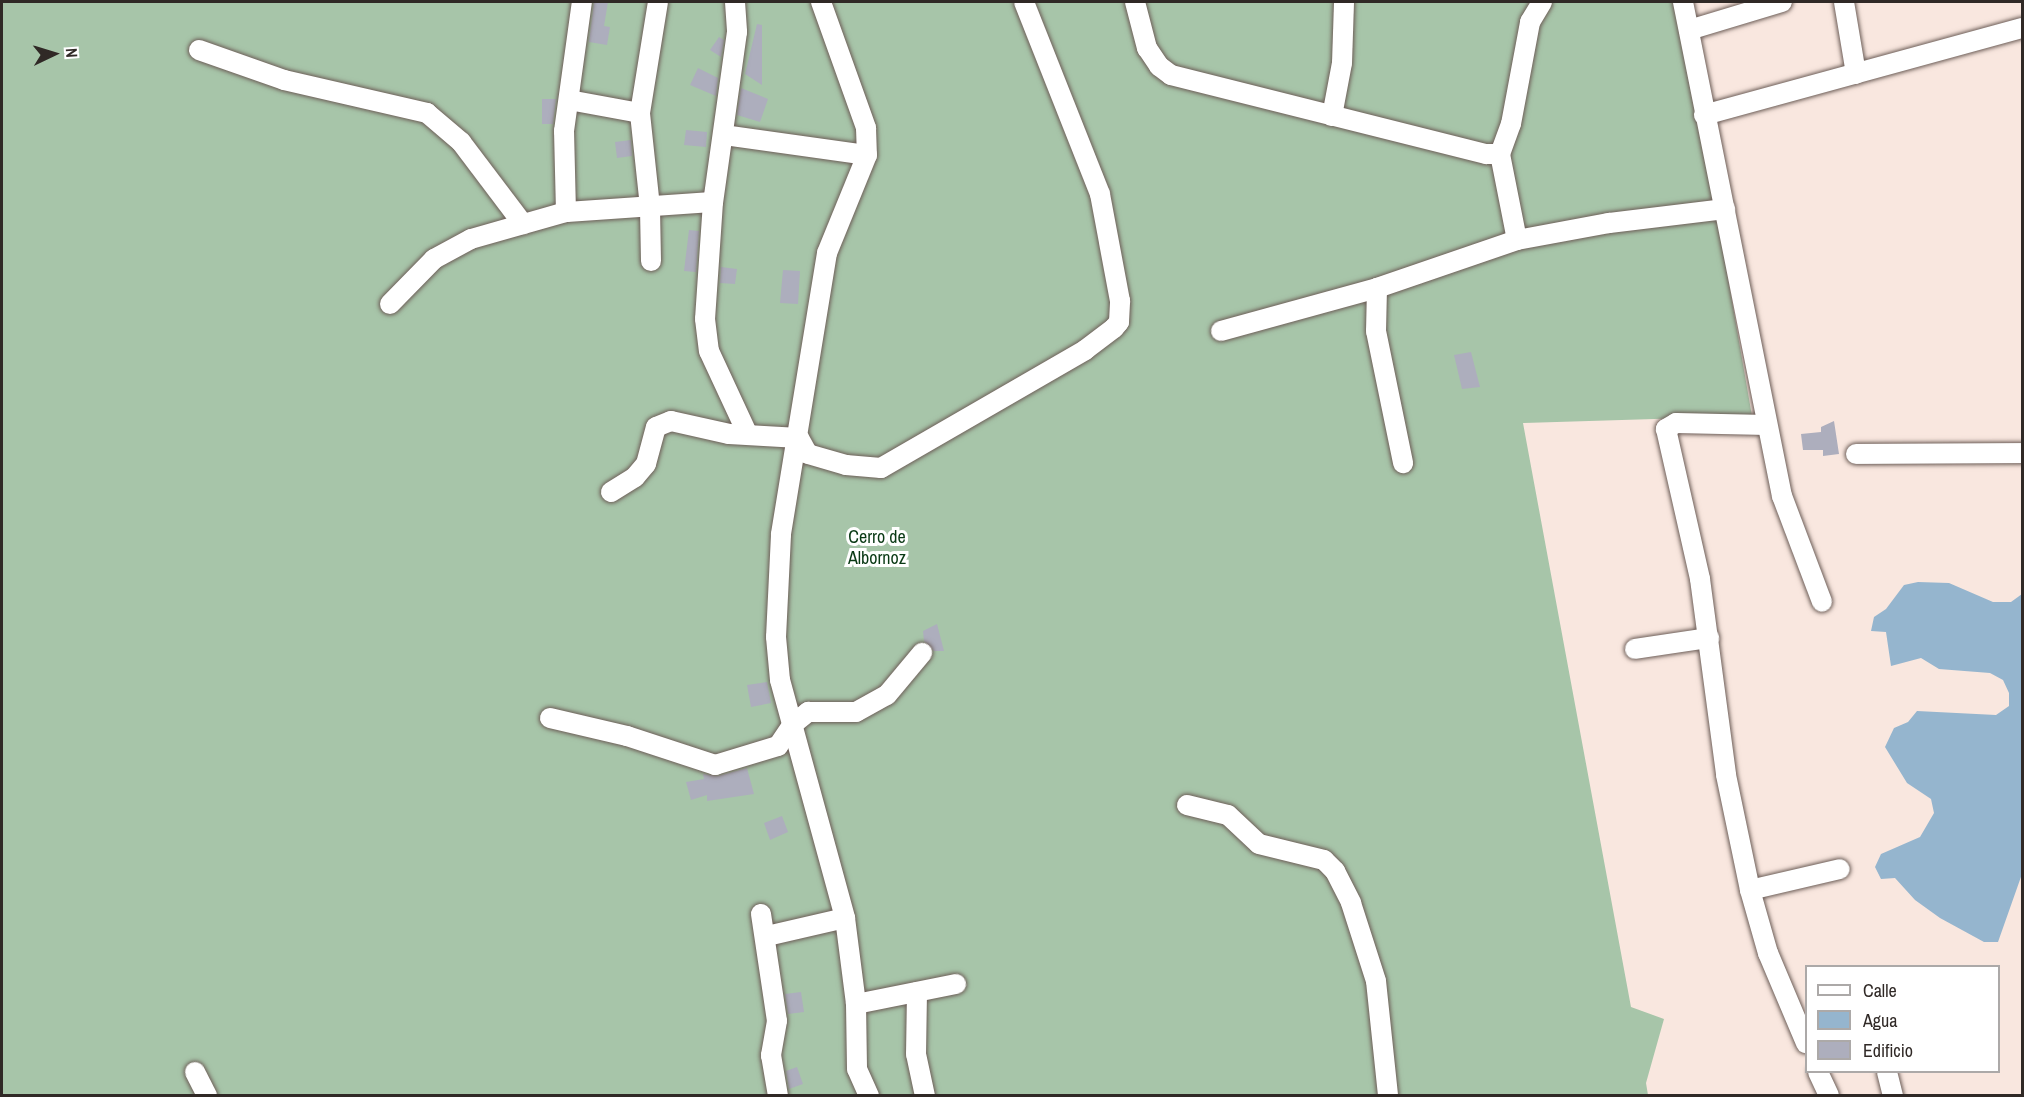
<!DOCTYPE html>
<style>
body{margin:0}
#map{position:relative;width:2024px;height:1097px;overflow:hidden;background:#f9e7df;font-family:"Archivo Narrow",sans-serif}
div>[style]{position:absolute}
.forest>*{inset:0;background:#a7c5a9}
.water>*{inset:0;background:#95b5ce}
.building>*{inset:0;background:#adaebd}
.roads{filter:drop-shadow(0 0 2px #6d5e58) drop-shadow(0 0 2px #6d5e58)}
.minor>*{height:20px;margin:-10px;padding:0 10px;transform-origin:10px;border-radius:10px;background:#fff}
span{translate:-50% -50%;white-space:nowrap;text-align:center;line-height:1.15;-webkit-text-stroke:6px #fff;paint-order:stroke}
.park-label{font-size:18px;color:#093914}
.frame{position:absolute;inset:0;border:3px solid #302926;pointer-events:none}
.legend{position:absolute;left:1805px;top:965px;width:195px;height:108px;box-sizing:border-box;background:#fff;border:2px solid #aca9a8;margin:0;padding:8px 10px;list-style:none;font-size:18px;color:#302926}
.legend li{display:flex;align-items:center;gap:12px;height:30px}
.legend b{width:30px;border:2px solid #aca9a8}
.north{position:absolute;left:24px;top:24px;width:60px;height:60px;-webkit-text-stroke:4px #fff;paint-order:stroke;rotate:86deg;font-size:16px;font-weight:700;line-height:24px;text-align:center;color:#302926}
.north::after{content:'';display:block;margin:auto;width:21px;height:27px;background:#302926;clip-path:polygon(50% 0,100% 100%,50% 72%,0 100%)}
</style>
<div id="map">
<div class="forest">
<i style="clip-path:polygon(2px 2px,1680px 2px,1752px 416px,1523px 423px,1631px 1007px,1664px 1019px,1646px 1083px,1648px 1095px,2px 1096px)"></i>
</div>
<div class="water">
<i style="clip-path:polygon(1918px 582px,1949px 583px,1993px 602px,2011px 602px,2022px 594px,2022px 874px,1998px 942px,1984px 942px,1940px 918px,1915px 900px,1895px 878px,1881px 879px,1875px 867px,1881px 854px,1920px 837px,1934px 813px,1931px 799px,1907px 783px,1885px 747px,1894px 728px,1908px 722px,1917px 711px,1996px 715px,2009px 706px,2009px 693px,2003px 680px,1990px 673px,1939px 669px,1921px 658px,1891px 666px,1886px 632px,1871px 631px,1874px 617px,1886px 609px,1904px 585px)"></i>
</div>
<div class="building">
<i style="clip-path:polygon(594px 2px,608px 2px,604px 26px,610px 27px,607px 45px,589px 42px)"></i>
<i style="clip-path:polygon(757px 24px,762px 25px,762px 85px,745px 74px)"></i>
<i style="clip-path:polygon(719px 37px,724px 40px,721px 57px,710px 50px)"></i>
<i style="clip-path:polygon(698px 68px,718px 78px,716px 96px,690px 85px)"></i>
<i style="clip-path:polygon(741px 88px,768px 99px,760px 122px,737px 115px)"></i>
<i style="clip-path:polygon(542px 99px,556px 99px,553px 124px,542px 124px)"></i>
<i style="clip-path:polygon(686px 130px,707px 132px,706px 147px,684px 145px)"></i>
<i style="clip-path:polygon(631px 140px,632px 156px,617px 158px,615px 142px)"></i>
<i style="clip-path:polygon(689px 230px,699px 231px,696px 272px,684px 271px)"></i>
<i style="clip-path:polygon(721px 267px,737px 269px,735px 284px,720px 283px)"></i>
<i style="clip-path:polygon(783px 270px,800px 271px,798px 304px,780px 303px)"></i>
<i style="clip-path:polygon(1471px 352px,1480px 387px,1462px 389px,1454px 355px)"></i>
<i style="clip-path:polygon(1834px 421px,1839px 454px,1823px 456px,1823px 450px,1803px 450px,1801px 434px,1821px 432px,1821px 427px)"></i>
<i style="clip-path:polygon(937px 624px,944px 651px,934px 651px,924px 641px,923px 631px)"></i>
<i style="clip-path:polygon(767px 682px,771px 703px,751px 707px,747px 685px)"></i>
<i style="clip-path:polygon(747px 768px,754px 794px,707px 801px,707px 795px,691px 800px,686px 782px,704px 779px,703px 774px,718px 776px)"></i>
<i style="clip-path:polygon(782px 816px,788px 832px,770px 840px,764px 823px)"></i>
<i style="clip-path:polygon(801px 992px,804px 1012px,788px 1014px,785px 994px)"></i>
<i style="clip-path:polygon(797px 1067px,803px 1084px,789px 1089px,786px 1071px)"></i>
</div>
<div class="roads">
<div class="minor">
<i style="left:735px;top:2px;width:30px;rotate:86deg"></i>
<i style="left:737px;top:32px;width:172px;rotate:98deg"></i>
<i style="left:713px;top:202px;width:117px;rotate:93.9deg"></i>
<i style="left:705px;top:319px;width:32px;rotate:83deg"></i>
<i style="left:709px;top:351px;width:90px;rotate:65.1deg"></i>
<i style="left:821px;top:2px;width:134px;rotate:70.3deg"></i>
<i style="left:866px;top:128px;width:27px;rotate:88deg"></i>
<i style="left:867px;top:155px;width:106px;rotate:112.2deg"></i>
<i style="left:827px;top:253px;width:286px;rotate:99.3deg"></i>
<i style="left:781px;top:535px;width:102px;rotate:92.8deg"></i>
<i style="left:776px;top:637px;width:43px;rotate:84.7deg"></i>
<i style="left:780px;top:680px;width:247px;rotate:74.7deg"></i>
<i style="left:845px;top:918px;width:87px;rotate:82.7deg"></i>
<i style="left:856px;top:1004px;width:65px;rotate:89.1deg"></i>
<i style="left:857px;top:1069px;width:30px;rotate:66deg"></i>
<i style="left:1135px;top:2px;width:48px;rotate:75.4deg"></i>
<i style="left:1147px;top:48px;width:22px;rotate:56deg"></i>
<i style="left:1159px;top:66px;width:15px;rotate:37deg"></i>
<i style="left:1171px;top:75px;width:325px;rotate:14.1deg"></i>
<i style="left:1486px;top:154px;width:14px"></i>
<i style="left:1683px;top:2px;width:504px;rotate:78.67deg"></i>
<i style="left:1782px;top:496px;width:113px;rotate:69.3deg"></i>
<i style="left:1844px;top:2px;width:73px;rotate:80.5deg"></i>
<i style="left:1689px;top:30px;width:97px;rotate:-16.8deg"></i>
<i style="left:199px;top:50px;width:90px;rotate:19.4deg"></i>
<i style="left:284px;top:80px;width:147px;rotate:13deg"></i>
<i style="left:427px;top:113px;width:45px;rotate:40.5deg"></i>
<i style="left:461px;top:142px;width:103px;rotate:52.9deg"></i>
<i style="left:569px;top:100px;width:72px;rotate:10.4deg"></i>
<i style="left:1704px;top:115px;width:330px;rotate:-15.3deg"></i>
<i style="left:1332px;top:116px;width:54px;rotate:-79.3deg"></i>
<i style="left:1342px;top:63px;width:61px;rotate:-88.1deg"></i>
<i style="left:724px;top:135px;width:144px;rotate:8deg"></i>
<i style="left:566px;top:212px;width:81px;rotate:-91.4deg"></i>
<i style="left:564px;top:131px;width:130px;rotate:-82.1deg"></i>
<i style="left:1517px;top:240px;width:88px;rotate:-101.2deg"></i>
<i style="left:1500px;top:154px;width:32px;rotate:-70deg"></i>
<i style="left:1511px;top:124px;width:104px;rotate:-79.4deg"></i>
<i style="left:1530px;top:22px;width:23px;rotate:-59deg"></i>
<i style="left:651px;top:261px;width:54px;rotate:-91.1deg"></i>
<i style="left:650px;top:207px;width:95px;rotate:-96.1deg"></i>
<i style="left:640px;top:113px;width:112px;rotate:-80.8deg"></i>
<i style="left:1377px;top:288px;width:43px;rotate:91.3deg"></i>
<i style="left:1376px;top:331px;width:135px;rotate:78.4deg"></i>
<i style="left:390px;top:304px;width:63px;rotate:-45.6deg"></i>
<i style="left:434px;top:259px;width:42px;rotate:-28.4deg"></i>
<i style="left:471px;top:239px;width:99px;rotate:-15.9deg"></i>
<i style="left:566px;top:212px;width:147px;rotate:-3.9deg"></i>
<i style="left:1221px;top:331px;width:162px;rotate:-15.4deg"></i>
<i style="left:1377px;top:288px;width:148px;rotate:-18.9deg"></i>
<i style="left:1517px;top:240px;width:94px;rotate:-10.5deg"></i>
<i style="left:1609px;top:223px;width:117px;rotate:-6.9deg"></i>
<i style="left:1767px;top:425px;width:91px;rotate:-178.7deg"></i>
<i style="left:1676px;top:423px;width:12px;rotate:149deg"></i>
<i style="left:1666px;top:429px;width:154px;rotate:77.2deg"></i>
<i style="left:1700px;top:579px;width:198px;rotate:82.4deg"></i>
<i style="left:1726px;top:775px;width:117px;rotate:78.2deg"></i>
<i style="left:1750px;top:890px;width:66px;rotate:74.1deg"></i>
<i style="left:1768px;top:953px;width:98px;rotate:67.1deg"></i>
<i style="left:1856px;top:454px;width:166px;rotate:-0.3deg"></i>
<i style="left:611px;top:492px;width:28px;rotate:-32deg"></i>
<i style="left:635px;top:477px;width:17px;rotate:-50deg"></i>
<i style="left:646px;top:464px;width:38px;rotate:-75deg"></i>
<i style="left:656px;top:427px;width:16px;rotate:-22deg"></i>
<i style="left:671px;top:421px;width:59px;rotate:12.6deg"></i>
<i style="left:729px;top:434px;width:70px;rotate:3.3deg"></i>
<i style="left:799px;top:438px;width:18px;rotate:61deg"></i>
<i style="left:808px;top:454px;width:40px;rotate:16deg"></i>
<i style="left:846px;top:465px;width:35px;rotate:5deg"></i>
<i style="left:881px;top:468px;width:236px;rotate:-30deg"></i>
<i style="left:1085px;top:350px;width:36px;rotate:-37deg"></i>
<i style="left:1114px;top:328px;width:8px;rotate:-50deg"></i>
<i style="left:1119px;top:322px;width:21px;rotate:-87deg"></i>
<i style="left:1120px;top:301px;width:109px;rotate:-100.6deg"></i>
<i style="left:1100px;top:194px;width:206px;rotate:-111.6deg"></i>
<i style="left:1635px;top:649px;width:75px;rotate:-8.5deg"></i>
<i style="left:550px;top:718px;width:79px;rotate:13.2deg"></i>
<i style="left:627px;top:736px;width:93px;rotate:18.2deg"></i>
<i style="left:715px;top:765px;width:66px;rotate:-16.8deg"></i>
<i style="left:778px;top:746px;width:25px;rotate:-56deg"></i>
<i style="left:792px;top:725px;width:21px;rotate:-39deg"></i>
<i style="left:808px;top:712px;width:48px"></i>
<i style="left:856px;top:712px;width:35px;rotate:-29deg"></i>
<i style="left:887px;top:695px;width:55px;rotate:-50.2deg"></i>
<i style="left:1187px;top:805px;width:42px;rotate:13.7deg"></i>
<i style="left:1228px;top:815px;width:42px;rotate:43.1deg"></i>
<i style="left:1259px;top:844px;width:67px;rotate:13.8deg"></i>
<i style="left:1324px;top:860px;width:16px;rotate:45deg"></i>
<i style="left:1335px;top:871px;width:36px;rotate:63deg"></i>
<i style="left:1351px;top:903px;width:82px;rotate:72.2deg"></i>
<i style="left:1376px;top:981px;width:116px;rotate:84deg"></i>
<i style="left:1750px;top:890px;width:92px;rotate:-13.1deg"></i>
<i style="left:761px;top:914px;width:108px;rotate:81.5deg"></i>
<i style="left:777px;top:1021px;width:35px;rotate:100deg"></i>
<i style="left:771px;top:1055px;width:42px;rotate:80.3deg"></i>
<i style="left:767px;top:936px;width:80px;rotate:-13deg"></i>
<i style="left:917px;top:992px;width:62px;rotate:90.9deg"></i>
<i style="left:916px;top:1054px;width:43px;rotate:77.9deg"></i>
<i style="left:856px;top:1004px;width:102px;rotate:-11.3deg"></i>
<i style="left:195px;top:1072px;width:27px;rotate:63deg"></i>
<i style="left:1818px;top:1072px;width:26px;rotate:65deg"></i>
<i style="left:1887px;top:1072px;width:25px;rotate:76deg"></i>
</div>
</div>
<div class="park-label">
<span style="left:877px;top:548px">Cerro de<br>Albornoz</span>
</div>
<div class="frame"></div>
<ul class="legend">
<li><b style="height:8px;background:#fff"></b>Calle</li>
<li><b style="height:16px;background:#95b5ce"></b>Agua</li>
<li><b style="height:16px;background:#adaebd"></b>Edificio</li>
</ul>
<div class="north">N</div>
</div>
